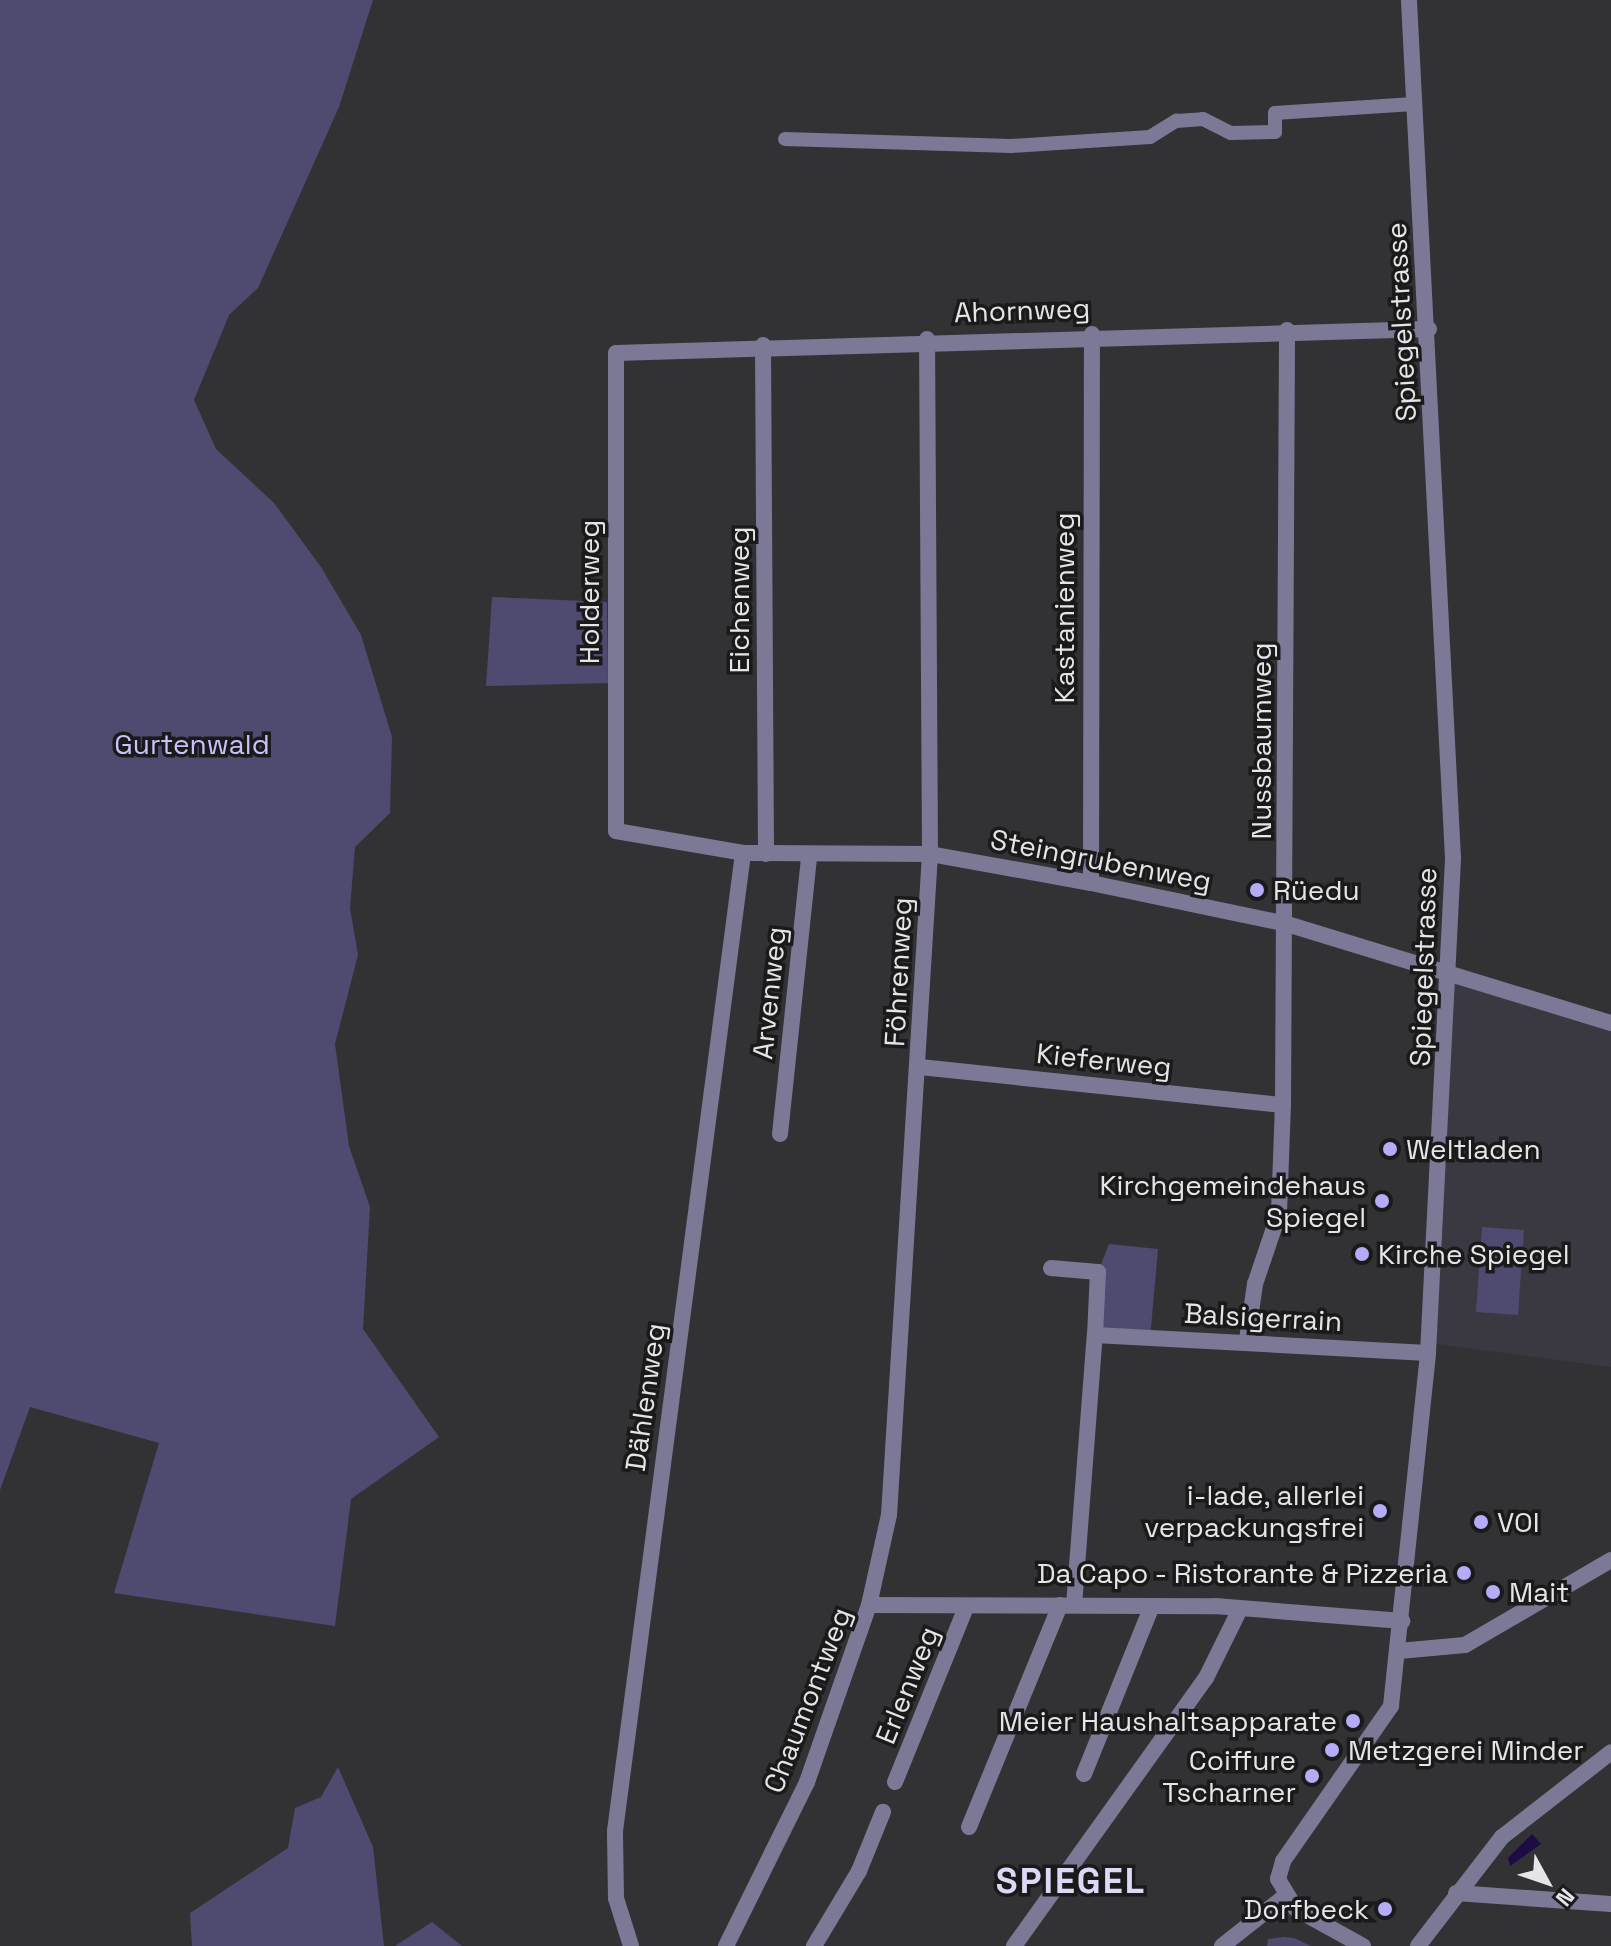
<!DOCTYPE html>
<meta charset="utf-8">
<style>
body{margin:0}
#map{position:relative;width:1611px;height:1946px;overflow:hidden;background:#323235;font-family:"Space Grotesk",sans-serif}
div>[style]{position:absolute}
.built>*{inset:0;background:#3a3942}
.green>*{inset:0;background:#4f4a70}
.water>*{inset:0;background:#1c0b45}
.pedestrian>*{height:14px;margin:-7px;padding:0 7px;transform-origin:7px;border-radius:7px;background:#7c7997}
.minor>*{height:16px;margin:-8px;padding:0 8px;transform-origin:8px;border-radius:8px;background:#7c7997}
.dots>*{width:22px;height:22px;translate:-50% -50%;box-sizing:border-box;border:4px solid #1a1a1b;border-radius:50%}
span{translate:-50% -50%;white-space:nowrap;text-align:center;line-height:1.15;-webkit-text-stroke:7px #1a1a1b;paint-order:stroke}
.street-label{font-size:28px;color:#e5e5e8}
.park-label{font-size:28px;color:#c7c2fa}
.poi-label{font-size:28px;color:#e5e5e8}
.left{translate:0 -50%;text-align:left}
.right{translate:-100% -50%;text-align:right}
.district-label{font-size:36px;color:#dcd9f7;font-weight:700;letter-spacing:2px}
.north{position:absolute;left:1507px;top:1842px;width:80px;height:80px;-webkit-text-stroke:6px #1a1a1b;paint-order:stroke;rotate:130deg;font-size:22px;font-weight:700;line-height:32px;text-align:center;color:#e5e5e8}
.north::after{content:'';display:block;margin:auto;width:28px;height:36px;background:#e5e5e8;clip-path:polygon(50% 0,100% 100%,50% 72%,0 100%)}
</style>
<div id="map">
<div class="built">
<i style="clip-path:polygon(1451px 970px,1611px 1023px,1611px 1367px,1428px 1343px)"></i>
</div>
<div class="green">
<i style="clip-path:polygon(0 0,373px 0,339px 107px,258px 288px,229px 315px,194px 400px,216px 449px,274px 503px,321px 567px,361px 635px,392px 737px,390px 813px,355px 847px,350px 908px,358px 955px,335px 1044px,349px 1146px,370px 1207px,363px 1329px,439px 1437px,351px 1499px,335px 1626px,114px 1593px,159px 1443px,30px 1407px,0 1490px)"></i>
<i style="clip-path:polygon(492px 597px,607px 602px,608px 683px,486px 686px)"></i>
<i style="clip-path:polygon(1482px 1227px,1524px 1230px,1518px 1315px,1476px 1312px)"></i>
<i style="clip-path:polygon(1109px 1244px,1158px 1249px,1150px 1339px,1096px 1335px,1098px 1272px)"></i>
<i style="clip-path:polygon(338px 1767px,373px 1847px,384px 1946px,192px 1946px,190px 1913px,288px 1848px,295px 1808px,321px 1797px)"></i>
<i style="clip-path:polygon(432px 1922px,462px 1946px,395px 1946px)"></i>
<i style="clip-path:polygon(1284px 1937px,1294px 1938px,1311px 1946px,1267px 1946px,1268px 1939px)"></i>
</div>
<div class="water">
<i style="clip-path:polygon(1532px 1834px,1541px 1844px,1510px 1866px,1508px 1858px)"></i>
</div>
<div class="pedestrian">
<i style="left:785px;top:139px;width:226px;rotate:1.8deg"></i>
<i style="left:1011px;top:146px;width:139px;rotate:-3.7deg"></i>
<i style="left:1150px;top:137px;width:31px;rotate:-32deg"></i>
<i style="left:1176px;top:121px;width:27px;rotate:-4deg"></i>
<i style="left:1203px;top:119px;width:31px;rotate:27deg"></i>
<i style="left:1231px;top:133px;width:44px;rotate:-1.3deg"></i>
<i style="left:1275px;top:132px;width:19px;rotate:-90deg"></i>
<i style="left:1275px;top:113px;width:139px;rotate:-3.7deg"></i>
</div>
<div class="minor">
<i style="left:1429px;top:329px;width:813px;rotate:178.31deg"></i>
<i style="left:616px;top:353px;width:478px;rotate:90deg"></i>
<i style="left:616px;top:831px;width:129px;rotate:9.8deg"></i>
<i style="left:743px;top:853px;width:187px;rotate:0.3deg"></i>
<i style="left:930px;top:854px;width:164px;rotate:10.2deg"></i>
<i style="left:1091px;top:883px;width:200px;rotate:11.8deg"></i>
<i style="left:1287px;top:924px;width:339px;rotate:17deg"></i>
<i style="left:763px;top:345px;width:509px;rotate:89.66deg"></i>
<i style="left:1091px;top:883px;width:549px;rotate:-89.9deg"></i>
<i style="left:920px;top:1067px;width:365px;rotate:6deg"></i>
<i style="left:780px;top:1134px;width:280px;rotate:-84deg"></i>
<i style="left:1051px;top:1268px;width:47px;rotate:4.9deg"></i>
<i style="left:1098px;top:1272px;width:63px;rotate:92.7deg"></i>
<i style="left:1247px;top:1340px;width:57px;rotate:-81.9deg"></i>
<i style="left:1255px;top:1284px;width:75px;rotate:-71.3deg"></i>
<i style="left:1279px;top:1213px;width:108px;rotate:-87.9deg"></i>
<i style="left:1283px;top:1105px;width:775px;rotate:-89.7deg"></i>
<i style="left:869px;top:1605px;width:92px;rotate:-77.5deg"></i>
<i style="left:889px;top:1515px;width:662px;rotate:-86.45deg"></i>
<i style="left:930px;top:854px;width:515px;rotate:-90.33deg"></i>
<i style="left:1074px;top:1605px;width:271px;rotate:-85.6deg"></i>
<i style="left:1095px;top:1335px;width:333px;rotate:3.1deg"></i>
<i style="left:1399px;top:1651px;width:66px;rotate:-5.2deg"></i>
<i style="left:1465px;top:1645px;width:169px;rotate:-30.2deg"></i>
<i style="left:1084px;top:1774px;width:181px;rotate:-68deg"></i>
<i style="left:895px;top:1782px;width:189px;rotate:-67.9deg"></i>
<i style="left:969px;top:1827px;width:240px;rotate:-67.7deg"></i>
<i style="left:1456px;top:1893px;width:155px;rotate:4.1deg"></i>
<i style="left:631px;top:1946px;width:50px;rotate:-107.4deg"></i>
<i style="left:616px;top:1898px;width:67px;rotate:-90.9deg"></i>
<i style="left:615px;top:1831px;width:986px;rotate:-82.54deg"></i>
<i style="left:726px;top:1946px;width:183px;rotate:-63.7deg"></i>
<i style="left:807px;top:1782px;width:188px;rotate:-70.7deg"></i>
<i style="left:869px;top:1605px;width:346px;rotate:0.2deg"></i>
<i style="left:1215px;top:1606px;width:188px;rotate:4.6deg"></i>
<i style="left:814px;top:1946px;width:87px;rotate:-59deg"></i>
<i style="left:859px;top:1871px;width:64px;rotate:-67.9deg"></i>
<i style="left:1014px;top:1946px;width:330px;rotate:-54.4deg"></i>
<i style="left:1206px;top:1678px;width:77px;rotate:-63.8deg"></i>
<i style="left:1222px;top:1946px;width:79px;rotate:-38.3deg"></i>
<i style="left:1363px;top:1946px;width:77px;rotate:-151.1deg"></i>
<i style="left:1296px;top:1909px;width:35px;rotate:-121deg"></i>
<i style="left:1278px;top:1879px;width:19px;rotate:-74deg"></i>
<i style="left:1283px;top:1861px;width:189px;rotate:-55.1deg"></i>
<i style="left:1391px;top:1706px;width:355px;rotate:-84deg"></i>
<i style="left:1428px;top:1353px;width:496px;rotate:-87.1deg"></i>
<i style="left:1453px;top:858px;width:859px;rotate:-92.94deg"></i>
<i style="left:1418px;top:1946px;width:138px;rotate:-52.4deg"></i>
<i style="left:1502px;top:1837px;width:138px;rotate:-37.9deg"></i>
</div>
<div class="dots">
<i style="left:1257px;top:890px;background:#b5acf8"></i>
<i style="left:1390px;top:1149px;background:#b5acf8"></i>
<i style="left:1382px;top:1201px;background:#b5acf8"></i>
<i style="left:1362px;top:1254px;background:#b5acf8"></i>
<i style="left:1380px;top:1511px;background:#b5acf8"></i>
<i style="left:1481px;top:1522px;background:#b5acf8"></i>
<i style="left:1464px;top:1573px;background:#b5acf8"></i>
<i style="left:1493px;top:1592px;background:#b5acf8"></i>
<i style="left:1353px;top:1721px;background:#b5acf8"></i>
<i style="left:1332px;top:1750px;background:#b5acf8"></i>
<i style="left:1312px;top:1776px;background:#b5acf8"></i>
<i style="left:1385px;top:1909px;background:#b5acf8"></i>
</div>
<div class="street-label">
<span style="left:1022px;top:310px;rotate:-2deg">Ahornweg</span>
<span style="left:1401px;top:322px;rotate:-93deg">Spiegelstrasse</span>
<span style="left:589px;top:592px;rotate:-90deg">Holderweg</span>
<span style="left:739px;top:600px;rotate:-90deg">Eichenweg</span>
<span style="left:1064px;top:608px;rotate:-90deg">Kastanienweg</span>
<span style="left:1261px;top:741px;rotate:-90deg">Nussbaumweg</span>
<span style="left:1101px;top:860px;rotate:11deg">Steingrubenweg</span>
<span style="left:1423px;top:967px;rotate:-88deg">Spiegelstrasse</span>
<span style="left:898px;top:972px;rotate:-87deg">Föhrenweg</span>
<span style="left:769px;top:993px;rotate:-84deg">Arvenweg</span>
<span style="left:1104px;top:1060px;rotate:6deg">Kieferweg</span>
<span style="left:1263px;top:1317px;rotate:3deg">Balsigerrain</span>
<span style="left:645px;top:1397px;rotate:-82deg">Dählenweg</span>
<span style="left:907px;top:1685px;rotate:-68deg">Erlenweg</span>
<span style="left:807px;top:1700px;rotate:-69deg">Chaumontweg</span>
</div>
<div class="park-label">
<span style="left:192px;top:744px">Gurtenwald</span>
</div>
<div class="poi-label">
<span class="left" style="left:1273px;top:890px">Rüedu</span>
<span class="left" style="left:1406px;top:1149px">Weltladen</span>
<span class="right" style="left:1366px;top:1201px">Kirchgemeindehaus<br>Spiegel</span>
<span class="left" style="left:1378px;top:1254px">Kirche Spiegel</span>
<span class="right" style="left:1364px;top:1511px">i-lade, allerlei<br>verpackungsfrei</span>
<span class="left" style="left:1497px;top:1522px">VOI</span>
<span class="right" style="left:1448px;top:1573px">Da Capo - Ristorante &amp; Pizzeria</span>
<span class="left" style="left:1509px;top:1592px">Mait</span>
<span class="right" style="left:1337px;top:1721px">Meier Haushaltsapparate</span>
<span class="left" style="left:1348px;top:1750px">Metzgerei Minder</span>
<span class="right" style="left:1296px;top:1776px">Coiffure<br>Tscharner</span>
<span class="right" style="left:1369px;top:1909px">Dorfbeck</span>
</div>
<div class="district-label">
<span style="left:1071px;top:1882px">SPIEGEL</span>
</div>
<div class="north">N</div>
</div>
